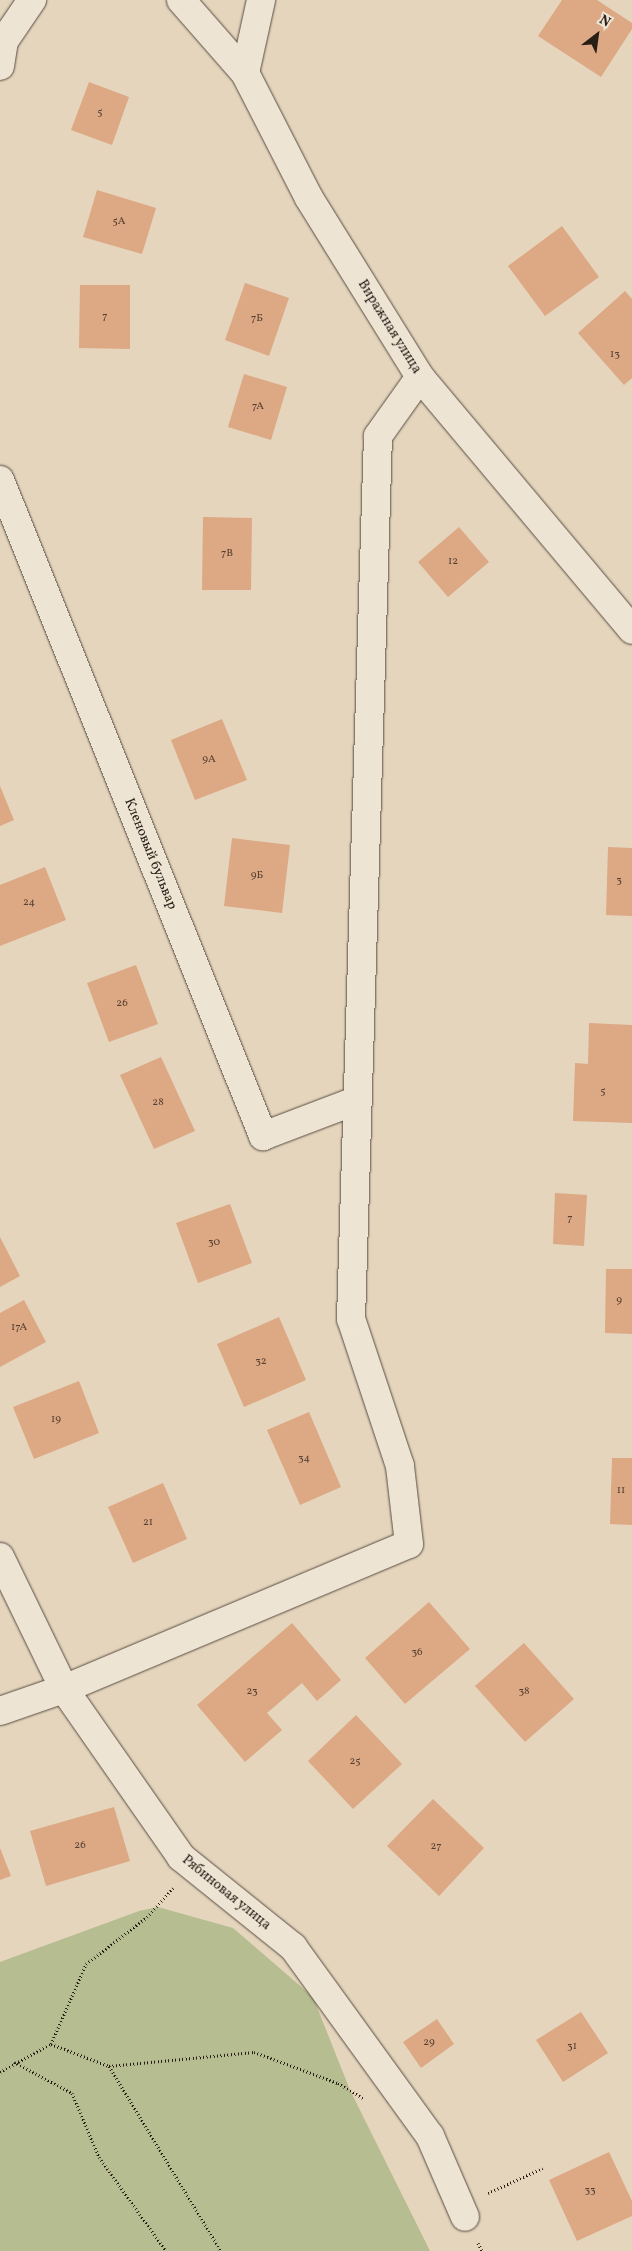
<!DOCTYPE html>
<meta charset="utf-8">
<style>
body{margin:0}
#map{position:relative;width:632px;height:2251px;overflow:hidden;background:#e5d5bd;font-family:Vollkorn,serif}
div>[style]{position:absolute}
.green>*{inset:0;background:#b6bd90}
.building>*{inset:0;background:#dda884}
.path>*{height:3px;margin-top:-1.5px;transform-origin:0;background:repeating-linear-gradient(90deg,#291e16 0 1px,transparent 0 3.5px)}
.roads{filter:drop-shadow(0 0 1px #584c40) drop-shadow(0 0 1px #584c40)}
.street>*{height:28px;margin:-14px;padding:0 14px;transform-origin:14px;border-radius:14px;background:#eee4d4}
span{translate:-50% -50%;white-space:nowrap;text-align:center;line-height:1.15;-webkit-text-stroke:5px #eee4d4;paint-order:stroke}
.number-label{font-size:11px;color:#564032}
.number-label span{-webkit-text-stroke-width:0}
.street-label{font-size:14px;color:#291e16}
.north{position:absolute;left:572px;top:10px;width:50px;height:50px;-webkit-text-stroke:4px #eee4d4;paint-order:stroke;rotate:30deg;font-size:14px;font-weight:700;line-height:20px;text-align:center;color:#291e16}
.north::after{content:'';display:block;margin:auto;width:18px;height:22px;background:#291e16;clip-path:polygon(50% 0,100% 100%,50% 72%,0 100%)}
</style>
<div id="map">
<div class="green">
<i style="clip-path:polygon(158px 1907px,233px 1928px,313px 1997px,350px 2090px,430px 2251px,0 2251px,0 1962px,139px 1911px)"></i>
</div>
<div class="building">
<i style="clip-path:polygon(562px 0,597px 0,632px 23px,632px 29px,601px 77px,538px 36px)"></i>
<i style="clip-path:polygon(89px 82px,129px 97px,112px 145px,71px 130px)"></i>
<i style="clip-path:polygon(97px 190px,156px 208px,142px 254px,83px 237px)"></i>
<i style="clip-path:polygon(562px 226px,599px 277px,545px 316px,508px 266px)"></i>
<i style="clip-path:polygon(245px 283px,289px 298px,269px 356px,225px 340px)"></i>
<i style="clip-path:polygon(80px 285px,130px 285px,130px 349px,79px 348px)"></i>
<i style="clip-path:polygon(625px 291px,632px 299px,632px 378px,624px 385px,578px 333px)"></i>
<i style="clip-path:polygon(244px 374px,287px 387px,271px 440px,228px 427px)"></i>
<i style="clip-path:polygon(203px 517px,252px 518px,251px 590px,202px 590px)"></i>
<i style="clip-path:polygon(459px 527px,489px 562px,448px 597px,418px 562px)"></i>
<i style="clip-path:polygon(222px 719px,247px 780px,195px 800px,171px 740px)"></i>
<i style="clip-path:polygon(0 786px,14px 820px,0 826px)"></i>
<i style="clip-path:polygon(232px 838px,290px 845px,282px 913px,224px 906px)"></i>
<i style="clip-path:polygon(608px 847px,632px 848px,632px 916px,606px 915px)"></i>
<i style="clip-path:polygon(45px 867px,66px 920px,0 946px,0 885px)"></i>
<i style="clip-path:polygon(136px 965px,158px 1024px,109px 1042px,87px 983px)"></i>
<i style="clip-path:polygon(589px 1023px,632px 1025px,632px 1123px,573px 1121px,575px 1063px,588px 1064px)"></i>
<i style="clip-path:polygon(161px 1057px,195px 1131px,154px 1149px,120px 1075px)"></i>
<i style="clip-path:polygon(555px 1193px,587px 1195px,584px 1246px,553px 1244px)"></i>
<i style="clip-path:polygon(230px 1204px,252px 1263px,198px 1283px,176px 1223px)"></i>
<i style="clip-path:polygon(0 1237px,20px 1276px,0 1287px)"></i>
<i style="clip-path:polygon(606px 1269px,632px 1269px,632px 1334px,605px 1333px)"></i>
<i style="clip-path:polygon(24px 1300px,46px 1342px,0 1367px,0 1313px)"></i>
<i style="clip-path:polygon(279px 1317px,306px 1380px,244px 1407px,217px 1344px)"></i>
<i style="clip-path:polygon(79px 1381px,99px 1433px,34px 1459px,13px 1407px)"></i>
<i style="clip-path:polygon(309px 1412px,341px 1487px,300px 1505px,267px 1430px)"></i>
<i style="clip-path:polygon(612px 1458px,632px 1458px,632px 1525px,610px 1524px)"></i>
<i style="clip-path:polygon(163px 1483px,187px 1539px,133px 1563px,108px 1507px)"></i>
<i style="clip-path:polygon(429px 1602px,470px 1649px,405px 1704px,365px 1658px)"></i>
<i style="clip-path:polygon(292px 1623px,341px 1680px,317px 1701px,302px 1683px,267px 1713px,282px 1730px,245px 1762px,197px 1705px)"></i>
<i style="clip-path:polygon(524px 1643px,574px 1699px,525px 1742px,475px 1686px)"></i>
<i style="clip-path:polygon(356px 1715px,402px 1764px,353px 1809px,308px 1761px)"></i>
<i style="clip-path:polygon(433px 1799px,484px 1848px,439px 1896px,387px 1846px)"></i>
<i style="clip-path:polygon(114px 1807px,130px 1861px,46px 1886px,30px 1831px)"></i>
<i style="clip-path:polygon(0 1848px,11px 1876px,0 1880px)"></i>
<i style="clip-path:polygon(581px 2012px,608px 2053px,563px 2082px,536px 2040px)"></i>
<i style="clip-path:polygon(437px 2019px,454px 2044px,421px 2068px,403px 2042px)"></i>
<i style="clip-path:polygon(609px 2152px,632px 2201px,632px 2216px,577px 2241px,549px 2180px)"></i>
</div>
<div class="path">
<i style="left:51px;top:2044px;width:62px;rotate:20.8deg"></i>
<i style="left:109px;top:2066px;width:216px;rotate:58.8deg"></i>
<i style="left:14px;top:2062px;width:66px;rotate:28.1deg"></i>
<i style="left:72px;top:2093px;width:69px;rotate:67.1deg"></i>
<i style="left:99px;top:2157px;width:115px;rotate:54.5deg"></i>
<i style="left:109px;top:2066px;width:146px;rotate:-5.5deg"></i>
<i style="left:254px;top:2052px;width:90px;rotate:20.3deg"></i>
<i style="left:338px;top:2083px;width:29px;rotate:31deg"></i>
<i style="left:0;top:2072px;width:58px;rotate:-28.8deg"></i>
<i style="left:51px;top:2044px;width:87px;rotate:-66.4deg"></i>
<i style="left:86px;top:1964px;width:77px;rotate:-37.6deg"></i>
<i style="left:147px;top:1917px;width:39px;rotate:-48deg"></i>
<i style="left:488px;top:2193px;width:60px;rotate:-24.4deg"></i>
<i style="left:478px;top:2243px;width:9px;rotate:63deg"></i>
</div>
<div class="roads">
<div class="street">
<i style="left:181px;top:0;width:97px;rotate:48.8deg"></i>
<i style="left:245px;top:73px;width:140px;rotate:62.9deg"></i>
<i style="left:309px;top:198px;width:211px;rotate:58.2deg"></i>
<i style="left:420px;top:377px;width:330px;rotate:50deg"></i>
<i style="left:0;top:66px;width:25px;rotate:-81deg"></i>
<i style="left:4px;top:41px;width:50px;rotate:-55.7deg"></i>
<i style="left:245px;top:73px;width:75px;rotate:-77.6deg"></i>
<i style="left:0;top:480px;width:707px;rotate:68.15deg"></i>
<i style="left:263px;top:1136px;width:98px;rotate:-20.8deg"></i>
<i style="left:0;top:1557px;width:147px;rotate:64.1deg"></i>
<i style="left:64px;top:1689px;width:205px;rotate:55.1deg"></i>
<i style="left:181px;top:1857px;width:144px;rotate:38.8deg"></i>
<i style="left:293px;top:1947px;width:233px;rotate:54.1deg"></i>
<i style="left:430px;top:2136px;width:88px;rotate:66.6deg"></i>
<i style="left:0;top:1711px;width:68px;rotate:-19deg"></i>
<i style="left:64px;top:1689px;width:374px;rotate:-22.8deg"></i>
<i style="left:409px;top:1544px;width:79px;rotate:-96.6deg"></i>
<i style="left:400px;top:1466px;width:155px;rotate:-108.4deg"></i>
<i style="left:351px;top:1319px;width:883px;rotate:-88.25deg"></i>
<i style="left:378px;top:436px;width:72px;rotate:-54.6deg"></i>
</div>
</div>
<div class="number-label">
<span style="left:100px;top:113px">5</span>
<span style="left:119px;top:222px">5А</span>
<span style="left:105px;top:317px">7</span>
<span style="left:257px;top:319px">7Б</span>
<span style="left:615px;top:355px">13</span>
<span style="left:258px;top:407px">7А</span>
<span style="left:227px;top:554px">7В</span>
<span style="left:453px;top:562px">12</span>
<span style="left:209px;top:760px">9А</span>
<span style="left:257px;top:876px">9Б</span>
<span style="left:619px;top:881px">3</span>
<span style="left:29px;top:903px">24</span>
<span style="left:122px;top:1004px">26</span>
<span style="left:603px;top:1092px">5</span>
<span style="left:158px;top:1103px">28</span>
<span style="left:570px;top:1219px">7</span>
<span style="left:214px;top:1243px">30</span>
<span style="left:619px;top:1301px">9</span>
<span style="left:19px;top:1328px">17А</span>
<span style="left:261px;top:1362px">32</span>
<span style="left:56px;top:1420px">19</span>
<span style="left:304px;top:1459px">34</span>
<span style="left:621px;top:1491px">11</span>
<span style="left:148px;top:1523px">21</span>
<span style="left:417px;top:1653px">36</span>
<span style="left:252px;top:1692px">23</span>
<span style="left:524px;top:1692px">38</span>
<span style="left:355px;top:1762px">25</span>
<span style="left:80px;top:1846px">26</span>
<span style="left:436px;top:1847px">27</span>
<span style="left:429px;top:2043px">29</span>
<span style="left:572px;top:2047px">31</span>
<span style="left:590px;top:2191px">33</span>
</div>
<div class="street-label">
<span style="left:389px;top:327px;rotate:58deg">Виражная улица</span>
<span style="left:150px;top:854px;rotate:68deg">Кленовый бульвар</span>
<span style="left:226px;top:1893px;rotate:39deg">Рябиновая улица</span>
</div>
<div class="north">N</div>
</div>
